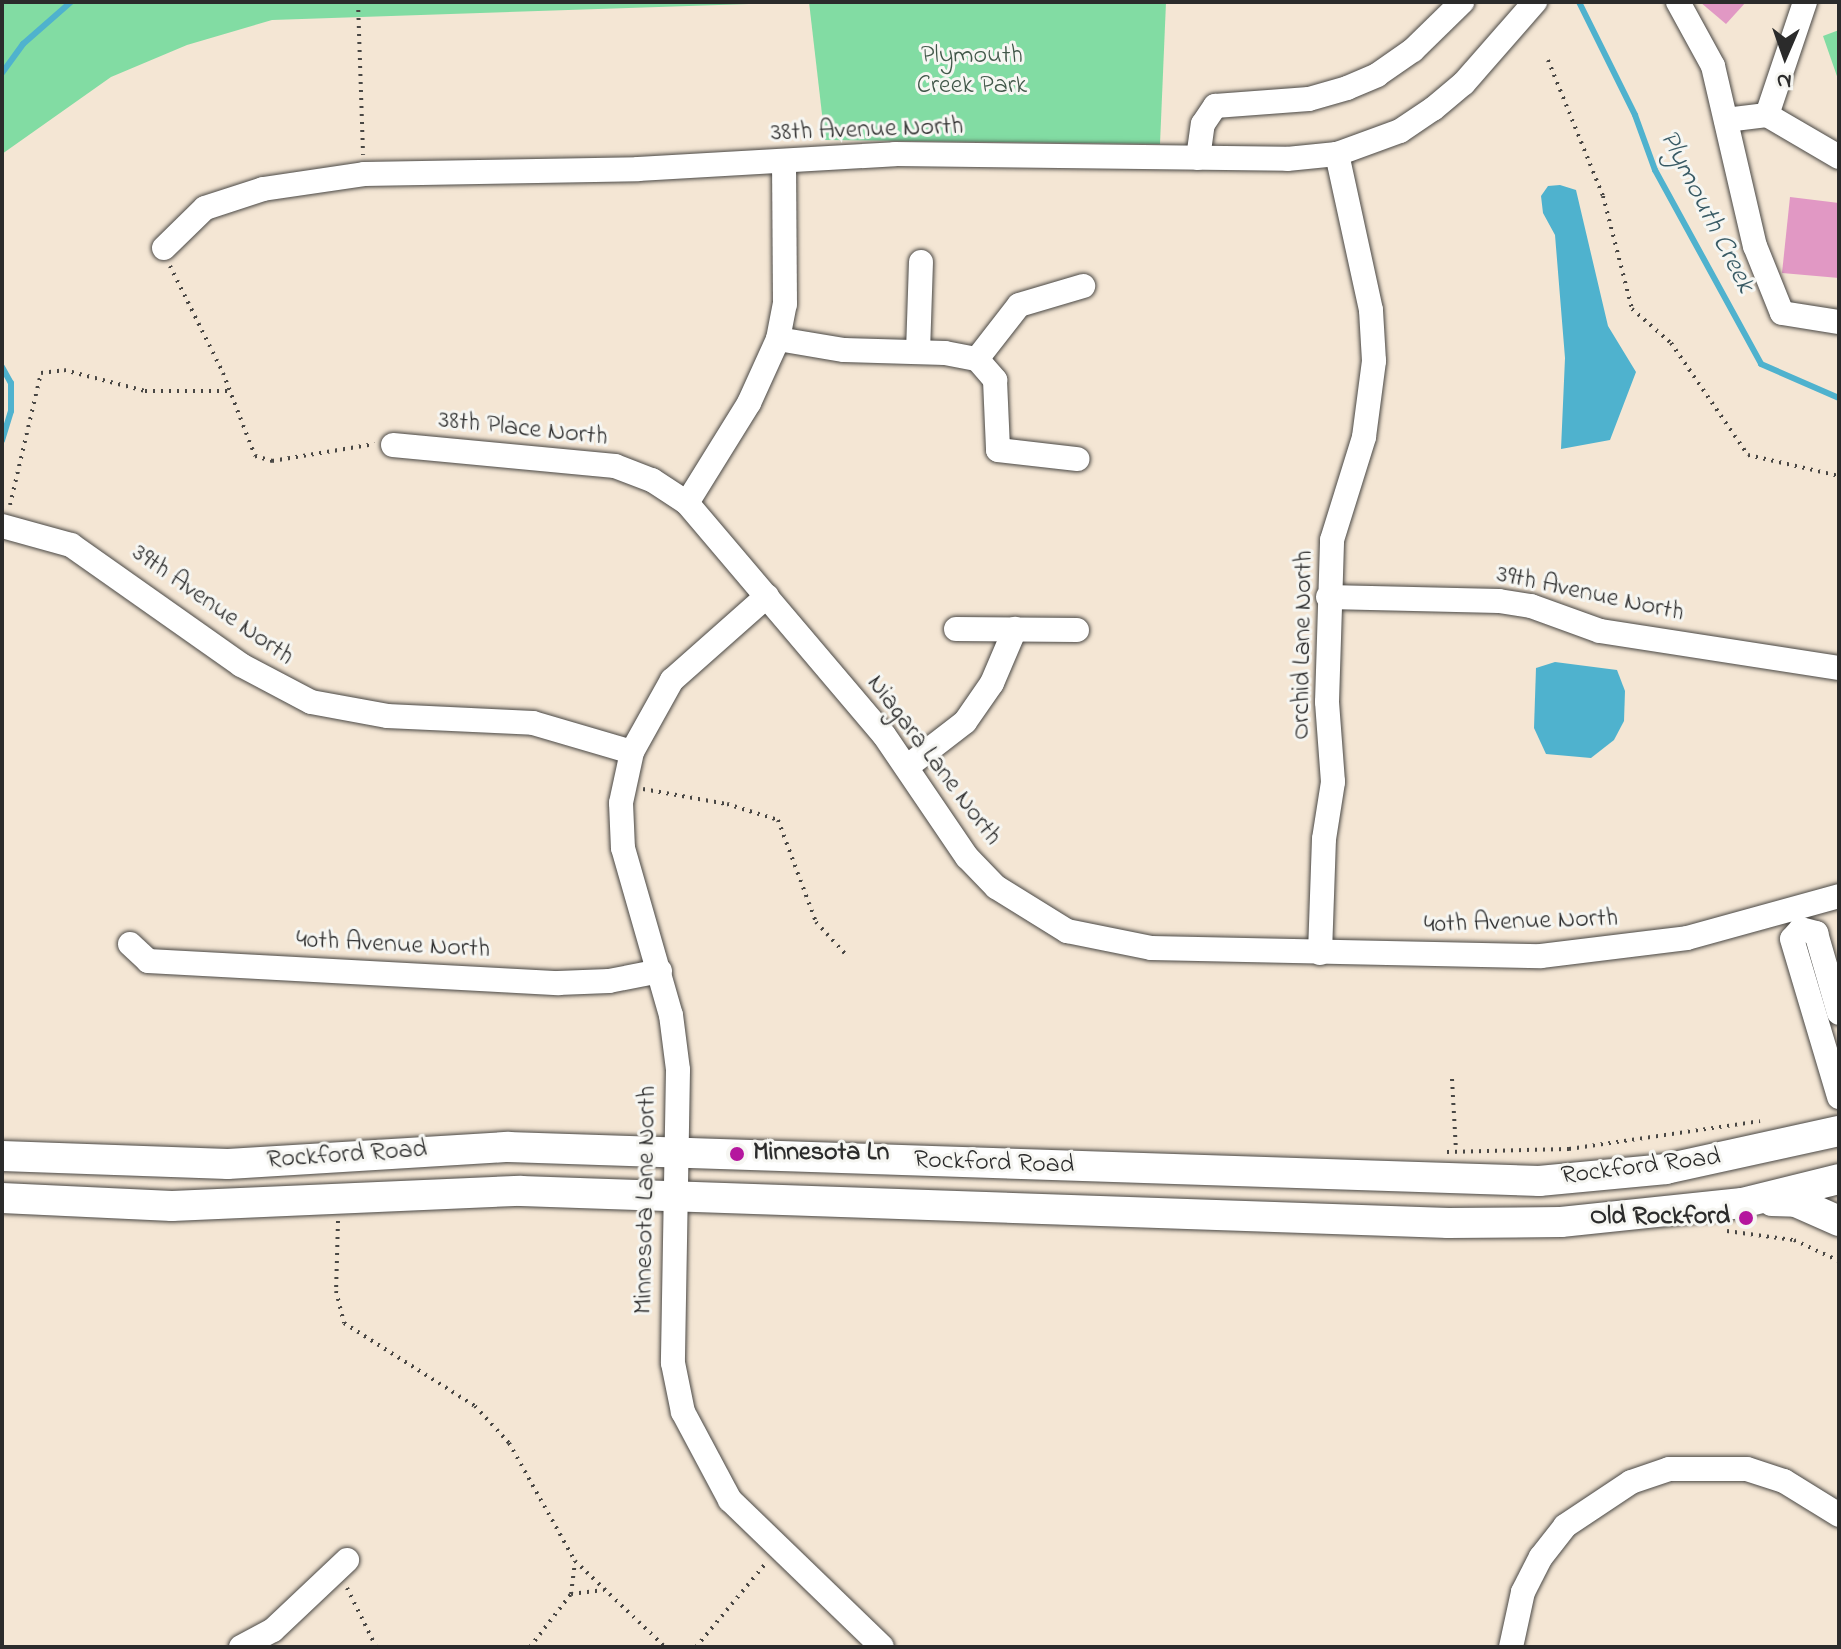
<!DOCTYPE html>
<style>
body{margin:0}
#map{position:relative;width:1841px;height:1649px;overflow:hidden;background:#f4e6d4;font-family:"Indie Flower",sans-serif}
div>[style]{position:absolute}
.green>*{inset:0;background:#82dca3}
.water>*{inset:0;background:#4fb2ce}
.stream>*{height:6px;margin:-3px;padding:0 3px;transform-origin:3px;border-radius:3px;background:#4fb2ce}
.building>*{inset:0;background:#e198c4}
.path>*{height:4px;margin-top:-2px;transform-origin:0;background:repeating-linear-gradient(90deg,#494744 0 2px,transparent 0 8px)}
.roads{filter:drop-shadow(0 0 2px #494744) drop-shadow(0 0 2px #494744)}
.minor>*{height:24px;margin:-12px;padding:0 12px;transform-origin:12px;border-radius:12px;background:#fff}
.major>*{height:30px;margin:-15px;padding:0 15px;transform-origin:15px;border-radius:15px;background:#fff}
.dots>*{width:22px;height:22px;translate:-50% -50%;box-sizing:border-box;border:4px solid #f6f6f2;border-radius:50%}
span{translate:-50% -50%;white-space:nowrap;text-align:center;line-height:1.15;-webkit-text-stroke:6px #f6f6f2;paint-order:stroke}
.park-label{font-size:26px;color:#415749}
.street-label{font-size:26px;color:#2b2b2b}
.poi-label{font-size:26px;color:#2b2b2b;font-weight:700}
.left{translate:0 -50%;text-align:left}
.right{translate:-100% -50%;text-align:right}
.water-label{font-size:28px;color:#385a64;font-style:italic}
.frame{position:absolute;inset:0;border:4px solid #2b2b2b;pointer-events:none}
.north{position:absolute;left:1745px;top:16px;width:80px;height:80px;-webkit-text-stroke:6px #f6f6f2;paint-order:stroke;rotate:182deg;font-size:22px;font-weight:700;line-height:32px;text-align:center;color:#2b2b2b}
.north::after{content:'';display:block;margin:auto;width:28px;height:36px;background:#2b2b2b;clip-path:polygon(50% 0,100% 100%,50% 72%,0 100%)}
</style>
<div id="map">
<div class="green">
<i style="clip-path:polygon(2px 2px,805px 2px,272px 20px,187px 45px,111px 77px,2px 154px)"></i>
<i style="clip-path:polygon(809px 2px,1166px 2px,1160px 144px,825px 140px)"></i>
<i style="clip-path:polygon(1839px 30px,1839px 82px,1823px 36px)"></i>
</div>
<div class="water">
<i style="clip-path:polygon(1560px 185px,1576px 190px,1608px 326px,1636px 372px,1610px 440px,1561px 449px,1565px 358px,1555px 235px,1543px 213px,1541px 196px,1548px 186px)"></i>
<i style="clip-path:polygon(1555px 662px,1617px 670px,1625px 691px,1624px 721px,1614px 740px,1591px 758px,1546px 754px,1534px 728px,1536px 668px)"></i>
</div>
<div class="stream">
<i style="left:1579px;top:2px;width:126px;rotate:63.6deg"></i>
<i style="left:1635px;top:115px;width:59px;rotate:70deg"></i>
<i style="left:1655px;top:170px;width:221px;rotate:61.3deg"></i>
<i style="left:1761px;top:364px;width:85px;rotate:23.6deg"></i>
<i style="left:2px;top:73px;width:36px;rotate:-54deg"></i>
<i style="left:23px;top:44px;width:64px;rotate:-41.2deg"></i>
<i style="left:2px;top:367px;width:18px;rotate:61deg"></i>
<i style="left:11px;top:383px;width:28px;rotate:90deg"></i>
<i style="left:11px;top:411px;width:31px;rotate:107deg"></i>
</div>
<div class="building">
<i style="clip-path:polygon(1700px 2px,1746px 2px,1726px 24px)"></i>
<i style="clip-path:polygon(1790px 197px,1839px 203px,1839px 278px,1782px 273px)"></i>
</div>
<div class="path">
<i style="left:358px;top:2px;width:153px;rotate:88.1deg"></i>
<i style="left:1548px;top:60px;width:147px;rotate:68deg"></i>
<i style="left:1603px;top:196px;width:117px;rotate:75.6deg"></i>
<i style="left:1632px;top:309px;width:52px;rotate:41.1deg"></i>
<i style="left:1671px;top:343px;width:136px;rotate:55.5deg"></i>
<i style="left:1748px;top:455px;width:93px;rotate:13deg"></i>
<i style="left:170px;top:266px;width:119px;rotate:63.6deg"></i>
<i style="left:223px;top:373px;width:89px;rotate:68.9deg"></i>
<i style="left:255px;top:456px;width:18px;rotate:16deg"></i>
<i style="left:272px;top:461px;width:104px;rotate:-9.4deg"></i>
<i style="left:10px;top:505px;width:136px;rotate:-76.8deg"></i>
<i style="left:41px;top:373px;width:23px;rotate:-7deg"></i>
<i style="left:64px;top:370px;width:84px;rotate:14.5deg"></i>
<i style="left:145px;top:391px;width:85px"></i>
<i style="left:643px;top:789px;width:85px;rotate:10.1deg"></i>
<i style="left:727px;top:804px;width:53px;rotate:17.4deg"></i>
<i style="left:778px;top:820px;width:109px;rotate:69.6deg"></i>
<i style="left:816px;top:922px;width:46px;rotate:47.6deg"></i>
<i style="left:1452px;top:1079px;width:71px;rotate:86.8deg"></i>
<i style="left:1447px;top:1152px;width:122px;rotate:-1.4deg"></i>
<i style="left:1569px;top:1149px;width:193px;rotate:-8.3deg"></i>
<i style="left:338px;top:1221px;width:70px;rotate:91.6deg"></i>
<i style="left:336px;top:1291px;width:33px;rotate:76deg"></i>
<i style="left:344px;top:1323px;width:155px;rotate:32.4deg"></i>
<i style="left:475px;top:1406px;width:50px;rotate:47.4deg"></i>
<i style="left:509px;top:1443px;width:135px;rotate:60.8deg"></i>
<i style="left:575px;top:1561px;width:124px;rotate:43.7deg"></i>
<i style="left:1727px;top:1231px;width:68px;rotate:7.7deg"></i>
<i style="left:1794px;top:1240px;width:50px;rotate:25deg"></i>
<i style="left:347px;top:1588px;width:66px;rotate:63.8deg"></i>
<i style="left:571px;top:1594px;width:33px;rotate:-7deg"></i>
<i style="left:530px;top:1647px;width:67px;rotate:-52.3deg"></i>
<i style="left:571px;top:1594px;width:33px;rotate:-83deg"></i>
<i style="left:696px;top:1647px;width:109px;rotate:-50.2deg"></i>
</div>
<div class="roads">
<div class="minor">
<i style="left:1678px;top:2px;width:73px;rotate:61.3deg"></i>
<i style="left:1713px;top:66px;width:185px;rotate:76.9deg"></i>
<i style="left:1755px;top:246px;width:72px;rotate:68.1deg"></i>
<i style="left:1782px;top:313px;width:58px;rotate:9deg"></i>
<i style="left:1767px;top:115px;width:119px;rotate:-71.4deg"></i>
<i style="left:1726px;top:120px;width:41px;rotate:-7deg"></i>
<i style="left:1767px;top:115px;width:83px;rotate:30.3deg"></i>
<i style="left:1198px;top:158px;width:34px;rotate:-82deg"></i>
<i style="left:1203px;top:124px;width:22px;rotate:-56deg"></i>
<i style="left:1215px;top:106px;width:94px;rotate:-4.3deg"></i>
<i style="left:1309px;top:99px;width:40px;rotate:-16deg"></i>
<i style="left:1347px;top:88px;width:33px;rotate:-23deg"></i>
<i style="left:1377px;top:75px;width:44px;rotate:-34.8deg"></i>
<i style="left:1413px;top:50px;width:69px;rotate:-44.4deg"></i>
<i style="left:164px;top:248px;width:57px;rotate:-44.3deg"></i>
<i style="left:205px;top:208px;width:61px;rotate:-18.1deg"></i>
<i style="left:263px;top:189px;width:102px;rotate:-8.4deg"></i>
<i style="left:364px;top:174px;width:274px;rotate:-1deg"></i>
<i style="left:638px;top:169px;width:257px;rotate:-3.3deg"></i>
<i style="left:895px;top:154px;width:392px;rotate:0.7deg"></i>
<i style="left:1287px;top:159px;width:50px;rotate:-5.7deg"></i>
<i style="left:1337px;top:154px;width:67px;rotate:-20.1deg"></i>
<i style="left:1400px;top:131px;width:40px;rotate:-34deg"></i>
<i style="left:1433px;top:109px;width:40px;rotate:-40deg"></i>
<i style="left:1464px;top:83px;width:108px;rotate:-48.8deg"></i>
<i style="left:778px;top:339px;width:67px;rotate:9.5deg"></i>
<i style="left:844px;top:350px;width:101px;rotate:1.7deg"></i>
<i style="left:945px;top:353px;width:33px;rotate:11deg"></i>
<i style="left:977px;top:359px;width:28px;rotate:49deg"></i>
<i style="left:995px;top:380px;width:70px;rotate:87.5deg"></i>
<i style="left:998px;top:450px;width:80px;rotate:6.5deg"></i>
<i style="left:918px;top:352px;width:90px;rotate:-88.1deg"></i>
<i style="left:977px;top:359px;width:68px;rotate:-52.1deg"></i>
<i style="left:1019px;top:305px;width:67px;rotate:-16.5deg"></i>
<i style="left:393px;top:445px;width:223px;rotate:5.4deg"></i>
<i style="left:615px;top:466px;width:40px;rotate:21deg"></i>
<i style="left:652px;top:480px;width:42px;rotate:33.3deg"></i>
<i style="left:687px;top:503px;width:304px;rotate:49.7deg"></i>
<i style="left:884px;top:735px;width:148px;rotate:55.8deg"></i>
<i style="left:967px;top:857px;width:42px;rotate:46deg"></i>
<i style="left:996px;top:887px;width:84px;rotate:31.8deg"></i>
<i style="left:1067px;top:931px;width:86px;rotate:11.4deg"></i>
<i style="left:1151px;top:948px;width:390px;rotate:1.2deg"></i>
<i style="left:1541px;top:956px;width:147px;rotate:-7deg"></i>
<i style="left:1687px;top:938px;width:158px;rotate:-15.4deg"></i>
<i style="left:687px;top:503px;width:118px;rotate:-58.2deg"></i>
<i style="left:749px;top:403px;width:70px;rotate:-65.6deg"></i>
<i style="left:778px;top:339px;width:36px;rotate:-79deg"></i>
<i style="left:785px;top:304px;width:142px;rotate:-90.4deg"></i>
<i style="left:2px;top:526px;width:72px;rotate:15.4deg"></i>
<i style="left:71px;top:545px;width:208px;rotate:35.2deg"></i>
<i style="left:241px;top:665px;width:79px;rotate:27.9deg"></i>
<i style="left:311px;top:702px;width:77px;rotate:10.4deg"></i>
<i style="left:387px;top:716px;width:146px;rotate:2.7deg"></i>
<i style="left:533px;top:723px;width:103px;rotate:16.3deg"></i>
<i style="left:767px;top:596px;width:127px;rotate:138.5deg"></i>
<i style="left:672px;top:680px;width:82px;rotate:119.1deg"></i>
<i style="left:632px;top:752px;width:52px;rotate:102.2deg"></i>
<i style="left:621px;top:803px;width:45px;rotate:87.5deg"></i>
<i style="left:623px;top:848px;width:174px;rotate:74deg"></i>
<i style="left:671px;top:1015px;width:55px;rotate:82.7deg"></i>
<i style="left:678px;top:1070px;width:293px;rotate:91deg"></i>
<i style="left:673px;top:1363px;width:50px;rotate:78.5deg"></i>
<i style="left:683px;top:1412px;width:100px;rotate:61.9deg"></i>
<i style="left:730px;top:1500px;width:211px;rotate:44deg"></i>
<i style="left:1328px;top:597px;width:171px;rotate:1.3deg"></i>
<i style="left:1499px;top:601px;width:32px;rotate:9deg"></i>
<i style="left:1531px;top:606px;width:73px;rotate:19.9deg"></i>
<i style="left:1600px;top:631px;width:242px;rotate:8.8deg"></i>
<i style="left:956px;top:629px;width:121px;rotate:0.5deg"></i>
<i style="left:908px;top:766px;width:72px;rotate:-37.7deg"></i>
<i style="left:965px;top:722px;width:47px;rotate:-55.3deg"></i>
<i style="left:992px;top:683px;width:59px;rotate:-66.9deg"></i>
<i style="left:1801px;top:929px;width:13px;rotate:132deg"></i>
<i style="left:1792px;top:939px;width:165px;rotate:73.4deg"></i>
<i style="left:1801px;top:929px;width:16px;rotate:15deg"></i>
<i style="left:1816px;top:933px;width:83px;rotate:74deg"></i>
<i style="left:130px;top:944px;width:25px;rotate:43deg"></i>
<i style="left:148px;top:961px;width:411px;rotate:3.1deg"></i>
<i style="left:558px;top:983px;width:51px;rotate:-2.2deg"></i>
<i style="left:609px;top:981px;width:52px;rotate:-11.1deg"></i>
<i style="left:1320px;top:953px;width:114px;rotate:-88deg"></i>
<i style="left:1324px;top:839px;width:58px;rotate:-81deg"></i>
<i style="left:1333px;top:782px;width:80px;rotate:-94.3deg"></i>
<i style="left:1327px;top:702px;width:162px;rotate:-88.2deg"></i>
<i style="left:1332px;top:540px;width:108px;rotate:-72.7deg"></i>
<i style="left:1364px;top:437px;width:77px;rotate:-82.5deg"></i>
<i style="left:1374px;top:361px;width:51px;rotate:-93.4deg"></i>
<i style="left:1371px;top:310px;width:160px;rotate:-102.3deg"></i>
<i style="left:241px;top:1647px;width:36px;rotate:-28deg"></i>
<i style="left:273px;top:1630px;width:102px;rotate:-43.4deg"></i>
<i style="left:1511px;top:1647px;width:56px;rotate:-77.7deg"></i>
<i style="left:1523px;top:1592px;width:39px;rotate:-63deg"></i>
<i style="left:1541px;top:1557px;width:39px;rotate:-52deg"></i>
<i style="left:1565px;top:1526px;width:79px;rotate:-33.7deg"></i>
<i style="left:1631px;top:1482px;width:40px;rotate:-18.9deg"></i>
<i style="left:1669px;top:1469px;width:78px"></i>
<i style="left:1747px;top:1469px;width:39px;rotate:18deg"></i>
<i style="left:1784px;top:1481px;width:65px;rotate:31.7deg"></i>
</div>
<div class="major">
<i style="left:2px;top:1156px;width:226px;rotate:2deg"></i>
<i style="left:228px;top:1164px;width:281px;rotate:-3.5deg"></i>
<i style="left:508px;top:1147px;width:1032px;rotate:1.89deg"></i>
<i style="left:1539px;top:1181px;width:128px;rotate:-5.4deg"></i>
<i style="left:1666px;top:1169px;width:177px;rotate:-12.4deg"></i>
<i style="left:2px;top:1198px;width:170px;rotate:2.7deg"></i>
<i style="left:172px;top:1206px;width:349px;rotate:-2.5deg"></i>
<i style="left:521px;top:1191px;width:928px;rotate:1.98deg"></i>
<i style="left:1448px;top:1223px;width:113px;rotate:-0.5deg"></i>
<i style="left:1561px;top:1222px;width:182px;rotate:-6deg"></i>
<i style="left:1742px;top:1203px;width:100px;rotate:-13.9deg"></i>
<i style="left:1772px;top:1201px;width:24px;rotate:2deg"></i>
<i style="left:1796px;top:1202px;width:47px;rotate:23.8deg"></i>
</div>
</div>
<div class="dots">
<i style="left:737px;top:1154px;background:#b5179e"></i>
<i style="left:1746px;top:1218px;background:#b5179e"></i>
</div>
<div class="park-label">
<span style="left:972px;top:72px">Plymouth<br>Creek Park</span>
</div>
<div class="street-label">
<span style="left:867px;top:131px;rotate:-2deg">38th Avenue North</span>
<span style="left:523px;top:430px;rotate:6deg">38th Place North</span>
<span style="left:1590px;top:595px;rotate:12deg">39th Avenue North</span>
<span style="left:212px;top:606px;rotate:35deg">39th Avenue North</span>
<span style="left:1304px;top:645px;rotate:-89deg">Orchid Lane North</span>
<span style="left:933px;top:761px;rotate:53deg">Niagara Lane North</span>
<span style="left:1521px;top:923px;rotate:-2deg">40th Avenue North</span>
<span style="left:393px;top:946px;rotate:3deg">40th Avenue North</span>
<span style="left:347px;top:1156px;rotate:-4deg">Rockford Road</span>
<span style="left:994px;top:1164px;rotate:2deg">Rockford Road</span>
<span style="left:1641px;top:1168px;rotate:-7deg">Rockford Road</span>
<span style="left:647px;top:1200px;rotate:-89deg">Minnesota Lane North</span>
</div>
<div class="poi-label">
<span class="left" style="left:753px;top:1154px">Minnesota Ln</span>
<span class="right" style="left:1730px;top:1218px">Old Rockford</span>
</div>
<div class="water-label">
<span style="left:1706px;top:212px;rotate:63deg">Plymouth Creek</span>
</div>
<div class="frame"></div>
<div class="north">N</div>
</div>
